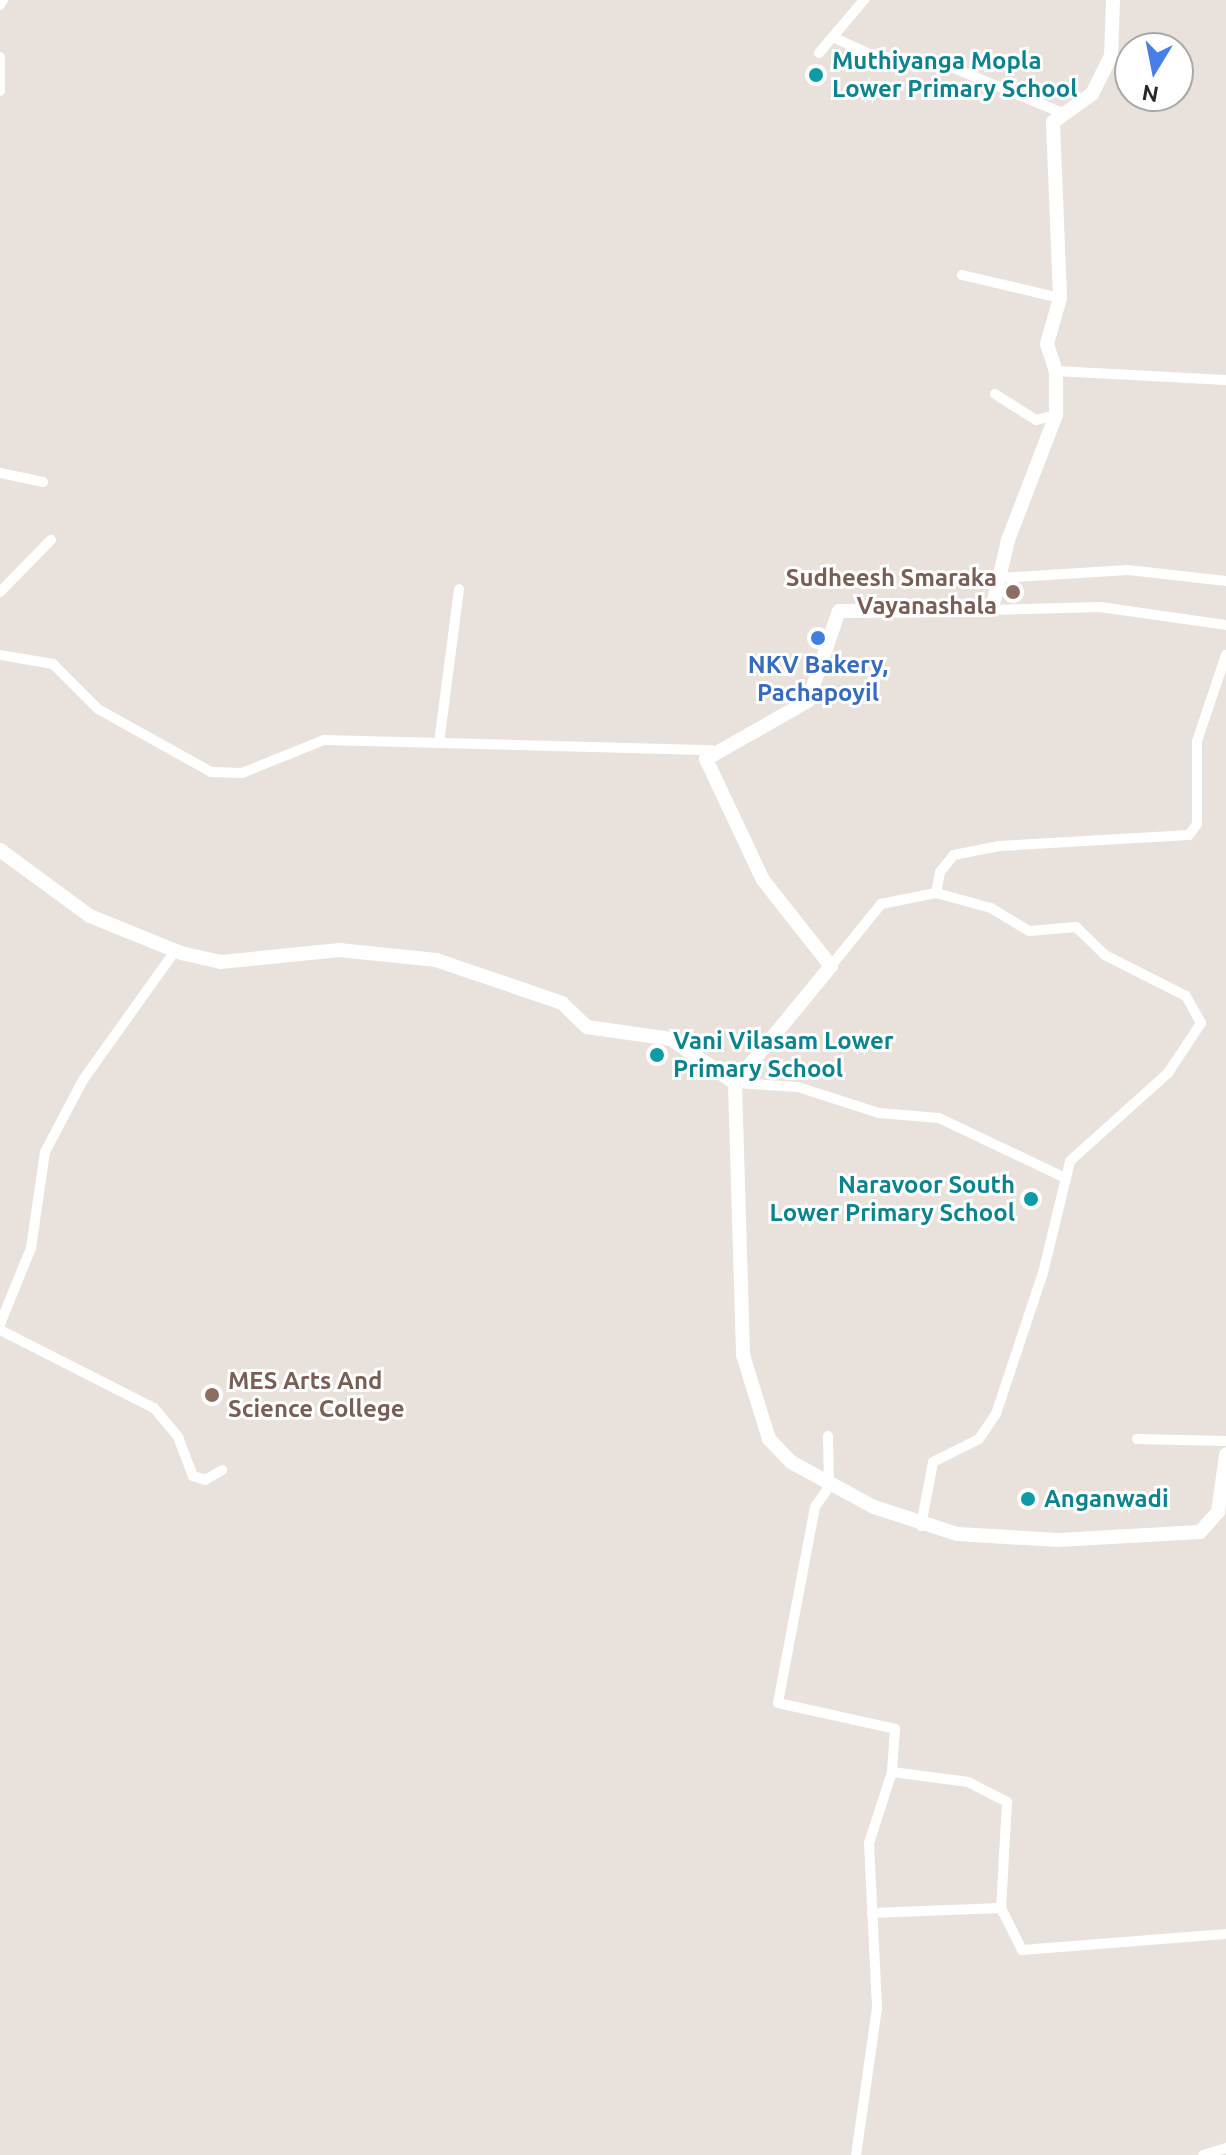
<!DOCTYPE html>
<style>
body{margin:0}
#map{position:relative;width:1226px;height:2155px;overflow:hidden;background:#e9e1db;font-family:Ubuntu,sans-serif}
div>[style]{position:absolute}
.street>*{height:10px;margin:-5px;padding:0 5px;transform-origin:5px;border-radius:5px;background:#fff}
.secondary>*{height:14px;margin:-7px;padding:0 7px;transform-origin:7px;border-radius:7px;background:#fff}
.dots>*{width:22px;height:22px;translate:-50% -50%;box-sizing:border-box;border:4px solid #fff;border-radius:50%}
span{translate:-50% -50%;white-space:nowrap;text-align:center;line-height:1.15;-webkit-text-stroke:6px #fff;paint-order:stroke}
.culture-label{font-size:24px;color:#0d838f;font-weight:700}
.left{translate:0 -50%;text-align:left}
.right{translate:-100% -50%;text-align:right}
.education-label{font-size:24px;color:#785e54;font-weight:700}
.shop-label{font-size:24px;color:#366cbe;font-weight:700}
.north{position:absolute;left:1114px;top:32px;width:80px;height:80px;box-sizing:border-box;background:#fff;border:2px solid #a9a9a9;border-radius:50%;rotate:190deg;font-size:22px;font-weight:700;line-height:32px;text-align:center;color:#282828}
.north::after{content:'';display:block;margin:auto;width:28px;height:36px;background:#487eea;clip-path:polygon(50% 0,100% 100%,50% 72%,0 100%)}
</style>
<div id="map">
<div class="street">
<i style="left:0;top:5px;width:6px;rotate:-59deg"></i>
<i style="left:837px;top:39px;width:40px;rotate:25deg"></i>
<i style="left:873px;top:56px;width:66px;rotate:5.2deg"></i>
<i style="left:939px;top:62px;width:134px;rotate:22.4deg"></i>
<i style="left:819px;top:53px;width:70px;rotate:-49.7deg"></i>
<i style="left:0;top:57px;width:34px;rotate:90deg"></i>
<i style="left:962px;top:275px;width:101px;rotate:13.2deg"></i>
<i style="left:1056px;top:371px;width:170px;rotate:3deg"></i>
<i style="left:995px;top:394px;width:49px;rotate:32.4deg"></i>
<i style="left:1036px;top:420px;width:21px;rotate:-14deg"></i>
<i style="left:0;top:473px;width:44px;rotate:11.8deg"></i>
<i style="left:998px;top:578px;width:130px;rotate:-3.5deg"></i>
<i style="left:1128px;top:570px;width:99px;rotate:6.4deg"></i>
<i style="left:0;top:592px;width:73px;rotate:-45.6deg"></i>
<i style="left:986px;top:610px;width:114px;rotate:-1.5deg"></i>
<i style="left:1100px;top:607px;width:127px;rotate:8.1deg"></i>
<i style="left:0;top:655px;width:54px;rotate:9.6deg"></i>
<i style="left:53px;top:664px;width:64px;rotate:45deg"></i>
<i style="left:98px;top:709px;width:129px;rotate:29.1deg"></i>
<i style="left:211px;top:772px;width:31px;rotate:2deg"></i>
<i style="left:242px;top:773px;width:88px;rotate:-21.9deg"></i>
<i style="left:324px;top:740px;width:388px;rotate:1.5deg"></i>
<i style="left:439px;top:743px;width:155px;rotate:-82.6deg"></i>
<i style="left:831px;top:966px;width:80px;rotate:-51.1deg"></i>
<i style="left:881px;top:904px;width:56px;rotate:-11.3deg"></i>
<i style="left:735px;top:1083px;width:63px;rotate:3.6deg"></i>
<i style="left:798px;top:1087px;width:85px;rotate:17.8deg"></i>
<i style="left:879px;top:1113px;width:60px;rotate:4.8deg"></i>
<i style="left:939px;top:1118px;width:137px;rotate:25.4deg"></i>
<i style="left:0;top:1324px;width:82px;rotate:-67.8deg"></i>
<i style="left:31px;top:1248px;width:97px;rotate:-81.7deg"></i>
<i style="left:45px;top:1152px;width:81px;rotate:-62.2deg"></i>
<i style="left:83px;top:1080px;width:158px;rotate:-54.5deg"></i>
<i style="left:0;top:1330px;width:173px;rotate:26.9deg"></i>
<i style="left:154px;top:1408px;width:38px;rotate:50deg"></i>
<i style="left:178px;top:1437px;width:42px;rotate:69deg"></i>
<i style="left:193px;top:1476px;width:13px;rotate:18deg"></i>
<i style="left:205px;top:1480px;width:20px;rotate:-30deg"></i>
<i style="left:828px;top:1436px;width:51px;rotate:88.9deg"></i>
<i style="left:829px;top:1487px;width:24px;rotate:125deg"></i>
<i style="left:815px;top:1507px;width:199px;rotate:100.7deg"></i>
<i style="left:778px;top:1703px;width:120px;rotate:12.5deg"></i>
<i style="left:895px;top:1729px;width:43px;rotate:94deg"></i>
<i style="left:892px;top:1772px;width:75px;rotate:107.9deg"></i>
<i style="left:869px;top:1843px;width:165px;rotate:87.2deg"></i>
<i style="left:877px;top:2008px;width:148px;rotate:98.1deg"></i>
<i style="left:1137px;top:1439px;width:89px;rotate:1.3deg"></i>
<i style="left:921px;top:1526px;width:65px;rotate:-79.4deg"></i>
<i style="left:933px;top:1462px;width:51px;rotate:-26.6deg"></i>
<i style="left:979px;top:1439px;width:30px;rotate:-56deg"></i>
<i style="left:996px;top:1414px;width:149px;rotate:-71.6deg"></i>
<i style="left:1043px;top:1273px;width:115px;rotate:-76.4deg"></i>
<i style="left:1070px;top:1161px;width:132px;rotate:-41.9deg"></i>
<i style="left:1168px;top:1073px;width:60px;rotate:-56.6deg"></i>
<i style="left:1201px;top:1023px;width:31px;rotate:-119deg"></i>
<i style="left:1186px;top:996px;width:91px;rotate:-153.2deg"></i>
<i style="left:1105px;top:955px;width:40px;rotate:-136deg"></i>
<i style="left:1076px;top:927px;width:47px;rotate:175.1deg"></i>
<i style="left:1029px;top:931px;width:44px;rotate:-148.8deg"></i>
<i style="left:991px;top:908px;width:57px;rotate:-164.7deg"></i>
<i style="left:936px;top:893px;width:21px;rotate:-79deg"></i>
<i style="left:940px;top:872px;width:22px;rotate:-51deg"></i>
<i style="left:954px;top:855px;width:46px;rotate:-11.3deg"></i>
<i style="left:999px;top:846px;width:190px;rotate:-3.3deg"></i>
<i style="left:1189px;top:835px;width:14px;rotate:-54deg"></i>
<i style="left:1197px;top:824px;width:83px;rotate:-90deg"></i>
<i style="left:1197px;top:741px;width:91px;rotate:-71.4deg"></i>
<i style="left:892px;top:1772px;width:77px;rotate:7.5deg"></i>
<i style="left:968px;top:1782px;width:44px;rotate:27.1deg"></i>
<i style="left:1007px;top:1802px;width:106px;rotate:93.2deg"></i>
<i style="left:1001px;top:1908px;width:47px;rotate:63.4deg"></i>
<i style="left:1022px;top:1950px;width:205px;rotate:-4.5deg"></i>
<i style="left:872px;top:1913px;width:129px;rotate:-2.2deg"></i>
<i style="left:1203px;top:2155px;width:24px;rotate:-17deg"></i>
</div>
<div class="secondary">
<i style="left:1113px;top:0;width:56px;rotate:92deg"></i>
<i style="left:1111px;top:56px;width:42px;rotate:116.6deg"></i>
<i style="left:1092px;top:94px;width:48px;rotate:144.3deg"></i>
<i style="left:1053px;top:122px;width:176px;rotate:87.7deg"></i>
<i style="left:1060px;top:298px;width:48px;rotate:105.8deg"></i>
<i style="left:1047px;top:344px;width:28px;rotate:72deg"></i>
<i style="left:1056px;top:371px;width:44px;rotate:90deg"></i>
<i style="left:1056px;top:415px;width:134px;rotate:111deg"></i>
<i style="left:1008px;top:540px;width:66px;rotate:103.2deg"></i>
<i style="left:993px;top:604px;width:9px;rotate:139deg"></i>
<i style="left:986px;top:610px;width:147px;rotate:179.6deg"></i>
<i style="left:839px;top:611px;width:95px;rotate:109deg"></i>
<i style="left:808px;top:701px;width:117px;rotate:150.4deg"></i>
<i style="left:706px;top:759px;width:134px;rotate:64.8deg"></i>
<i style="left:763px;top:880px;width:110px;rotate:51.7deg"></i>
<i style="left:831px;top:966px;width:151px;rotate:129.4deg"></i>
<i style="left:735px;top:1083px;width:272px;rotate:88.3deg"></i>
<i style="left:743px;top:1355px;width:88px;rotate:72.8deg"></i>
<i style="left:769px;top:1439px;width:32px;rotate:46deg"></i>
<i style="left:791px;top:1462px;width:94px;rotate:28.5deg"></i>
<i style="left:874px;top:1507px;width:87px;rotate:18deg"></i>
<i style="left:957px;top:1534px;width:101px;rotate:3.4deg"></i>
<i style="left:1058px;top:1540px;width:142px;rotate:-3.2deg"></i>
<i style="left:1200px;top:1532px;width:27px;rotate:-48deg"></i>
<i style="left:1218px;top:1512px;width:58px;rotate:-82deg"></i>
<i style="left:0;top:850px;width:112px;rotate:36.3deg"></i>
<i style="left:90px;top:916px;width:98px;rotate:22.1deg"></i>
<i style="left:181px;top:953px;width:41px;rotate:12.7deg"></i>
<i style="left:221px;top:962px;width:119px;rotate:-5.8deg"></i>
<i style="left:339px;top:950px;width:98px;rotate:5.9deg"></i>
<i style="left:436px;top:960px;width:133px;rotate:18.8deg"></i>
<i style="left:562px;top:1003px;width:35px;rotate:44deg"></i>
<i style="left:587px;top:1027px;width:85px;rotate:8.1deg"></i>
<i style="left:671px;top:1039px;width:78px;rotate:34.5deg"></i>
</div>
<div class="dots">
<i style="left:816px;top:75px;background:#0f9aa8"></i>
<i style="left:1013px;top:592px;background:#8d6e63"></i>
<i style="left:818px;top:638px;background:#3f7fe0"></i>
<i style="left:657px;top:1055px;background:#0f9aa8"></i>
<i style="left:1031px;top:1199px;background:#0f9aa8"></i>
<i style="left:212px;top:1395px;background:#8d6e63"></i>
<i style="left:1028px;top:1499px;background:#0f9aa8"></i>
</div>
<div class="culture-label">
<span class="left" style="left:832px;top:75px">Muthiyanga Mopla<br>Lower Primary School</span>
<span class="left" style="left:673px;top:1055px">Vani Vilasam Lower<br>Primary School</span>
<span class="right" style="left:1015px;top:1199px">Naravoor South<br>Lower Primary School</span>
<span class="left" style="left:1044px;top:1499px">Anganwadi</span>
</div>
<div class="education-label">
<span class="right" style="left:997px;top:592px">Sudheesh Smaraka<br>Vayanashala</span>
<span class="left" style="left:228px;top:1395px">MES Arts And<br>Science College</span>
</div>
<div class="shop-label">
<span style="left:818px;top:679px">NKV Bakery,<br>Pachapoyil</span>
</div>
<div class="north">N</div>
</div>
